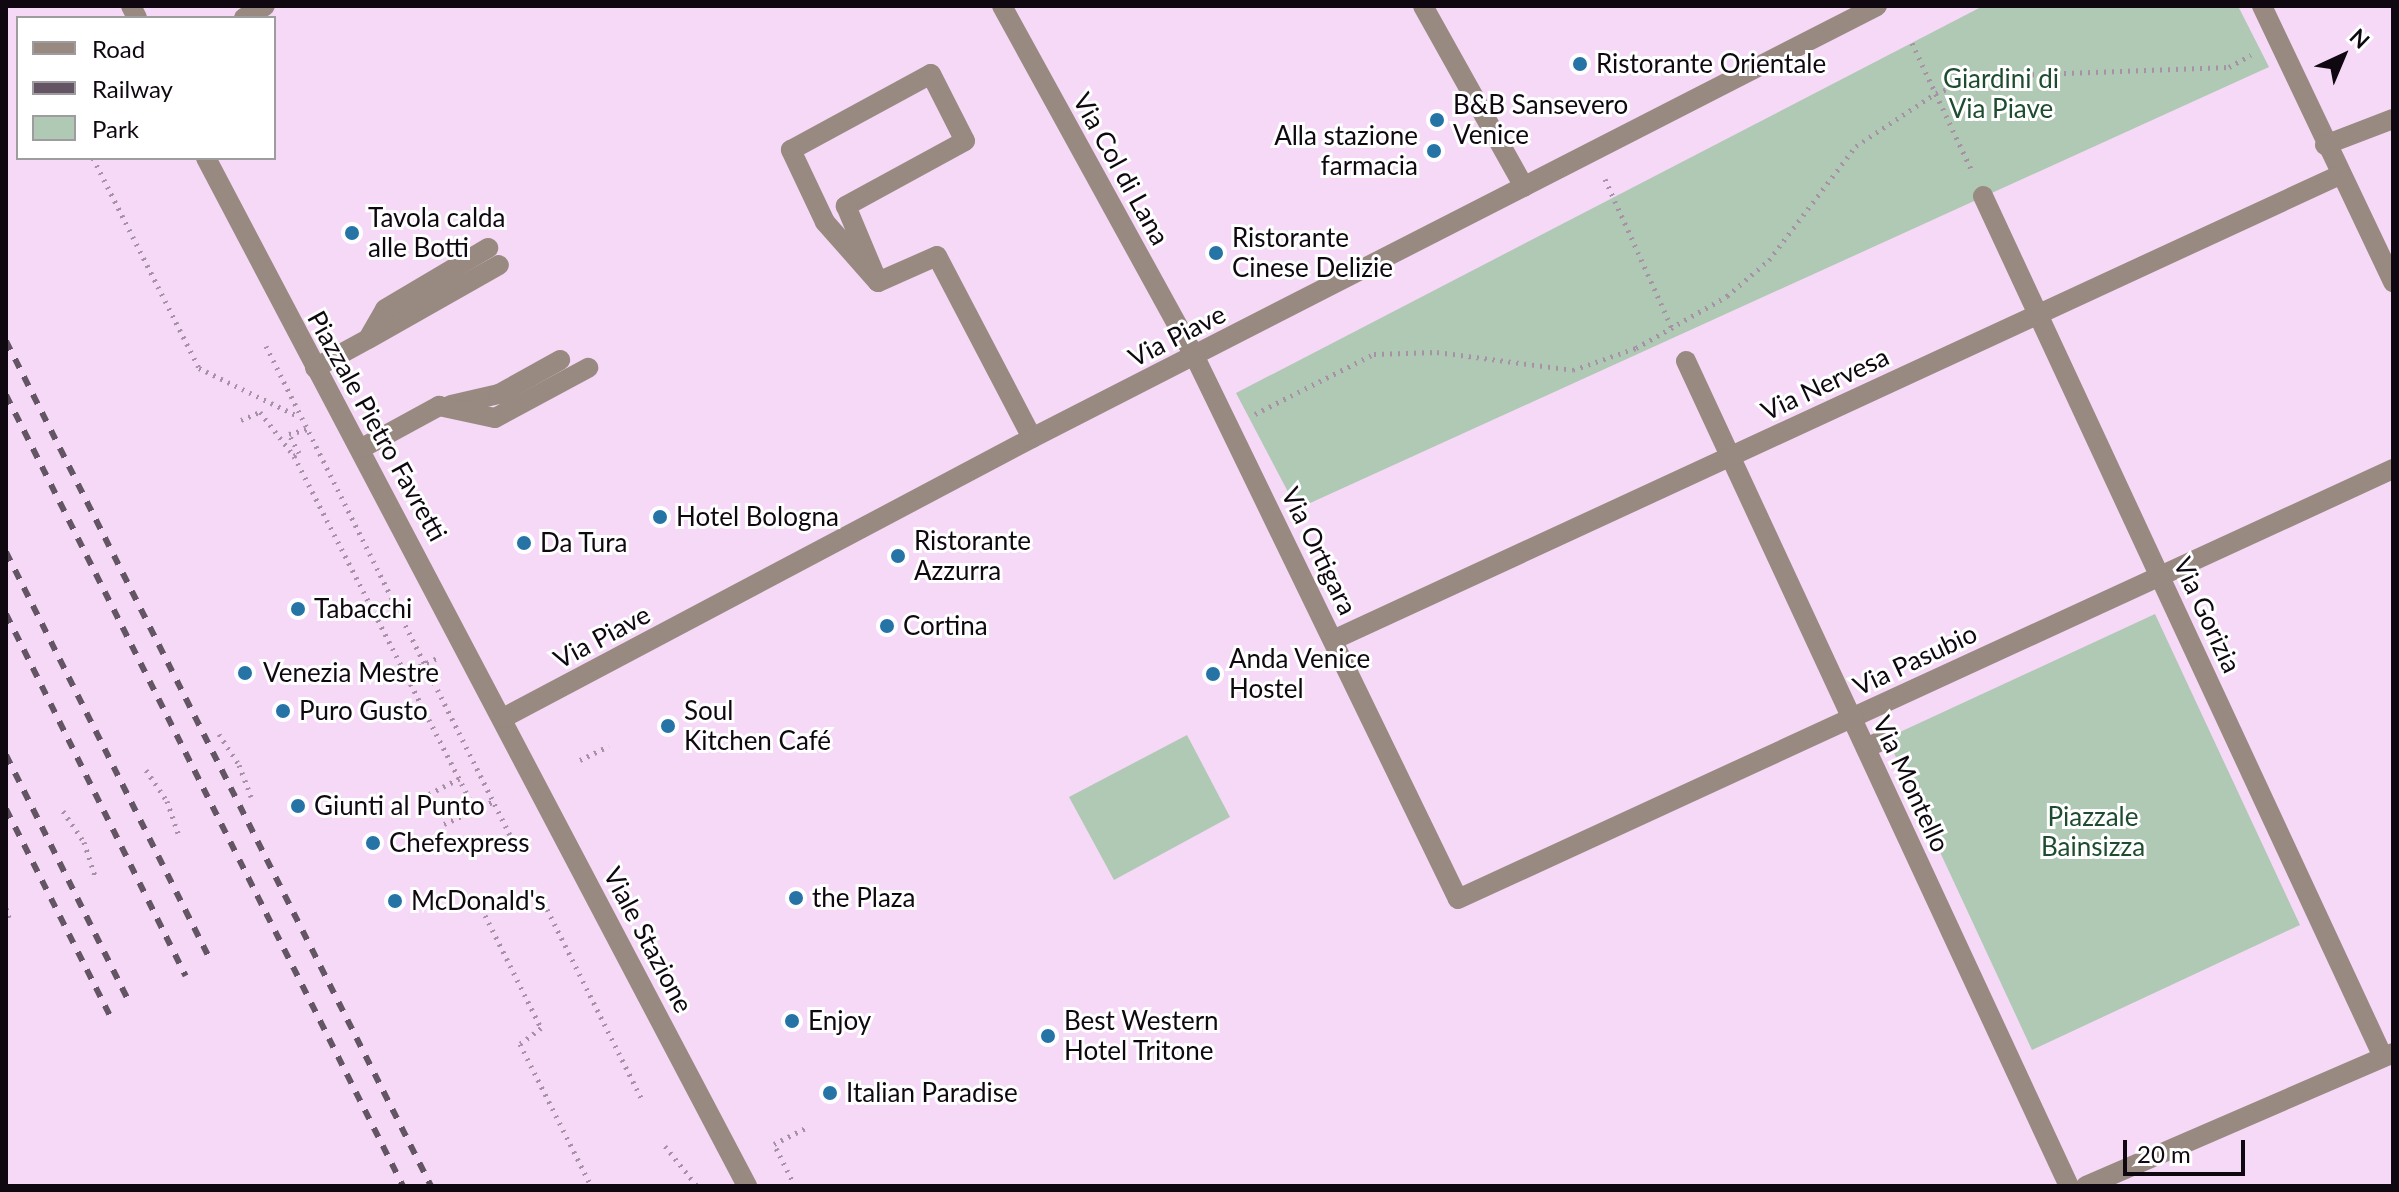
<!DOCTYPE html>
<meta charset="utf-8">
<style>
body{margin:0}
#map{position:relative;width:2399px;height:1192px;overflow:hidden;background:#f5d9f6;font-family:Lato,sans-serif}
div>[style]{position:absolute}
.green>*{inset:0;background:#afc9b5}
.path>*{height:5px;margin-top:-2.5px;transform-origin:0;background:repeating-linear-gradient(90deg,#a691a7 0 2px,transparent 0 8px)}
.minor>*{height:20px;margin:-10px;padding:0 10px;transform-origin:10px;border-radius:10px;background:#988981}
.rail>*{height:6px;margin-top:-3px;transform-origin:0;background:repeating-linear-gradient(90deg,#645565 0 10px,transparent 0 20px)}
.dots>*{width:22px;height:22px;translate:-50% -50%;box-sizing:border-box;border:4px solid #fff;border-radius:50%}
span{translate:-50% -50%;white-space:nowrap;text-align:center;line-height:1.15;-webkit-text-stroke:6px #fff;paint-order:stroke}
.poi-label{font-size:26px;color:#100811}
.left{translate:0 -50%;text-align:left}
.right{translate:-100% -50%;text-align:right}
.park-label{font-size:26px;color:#1e4c2f}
.street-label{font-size:26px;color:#100811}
.frame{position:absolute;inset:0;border:8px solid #100811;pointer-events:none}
.legend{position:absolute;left:16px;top:16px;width:260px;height:144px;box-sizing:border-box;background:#fff;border:2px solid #9f9ca0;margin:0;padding:10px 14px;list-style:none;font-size:24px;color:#100811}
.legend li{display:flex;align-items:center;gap:16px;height:40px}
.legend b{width:40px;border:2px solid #9f9ca0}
.north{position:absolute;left:2303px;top:16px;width:80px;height:80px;-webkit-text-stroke:6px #fff;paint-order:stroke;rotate:44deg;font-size:22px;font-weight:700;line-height:32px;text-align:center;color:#100811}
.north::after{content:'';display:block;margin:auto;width:28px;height:36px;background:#100811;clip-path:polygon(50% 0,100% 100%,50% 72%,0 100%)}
.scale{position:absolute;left:2123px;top:1140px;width:122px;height:36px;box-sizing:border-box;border:4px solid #100811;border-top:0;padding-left:10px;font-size:24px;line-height:28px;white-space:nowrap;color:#100811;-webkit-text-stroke:6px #fff;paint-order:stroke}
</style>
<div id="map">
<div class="green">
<i style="clip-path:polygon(1983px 6px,2238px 6px,2269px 67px,1297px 509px,1236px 393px)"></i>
<i style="clip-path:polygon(2155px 614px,2300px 925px,2032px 1050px,1887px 738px)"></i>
<i style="clip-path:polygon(1187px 735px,1230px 817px,1114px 880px,1069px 797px)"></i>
</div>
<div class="path">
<i style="left:1912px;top:43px;width:139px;rotate:64.9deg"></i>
<i style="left:93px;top:158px;width:235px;rotate:63.2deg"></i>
<i style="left:199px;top:368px;width:110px;rotate:25.9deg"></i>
<i style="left:1605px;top:179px;width:166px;rotate:65.8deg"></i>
<i style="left:266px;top:346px;width:546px;rotate:63.48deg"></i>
<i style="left:1255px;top:414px;width:133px;rotate:-26.8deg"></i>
<i style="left:1374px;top:354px;width:63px;rotate:-1.8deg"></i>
<i style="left:1437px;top:352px;width:137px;rotate:7.5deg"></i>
<i style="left:1573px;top:370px;width:67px;rotate:-19.2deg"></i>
<i style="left:1636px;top:348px;width:105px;rotate:-29.7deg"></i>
<i style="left:1727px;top:296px;width:55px;rotate:-40.6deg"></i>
<i style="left:1769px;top:260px;width:143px;rotate:-52.7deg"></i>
<i style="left:1856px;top:146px;width:96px;rotate:-33.5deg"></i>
<i style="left:1936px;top:93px;width:51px;rotate:-19.5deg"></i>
<i style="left:1984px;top:76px;width:245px;rotate:-2.1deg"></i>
<i style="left:2229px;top:67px;width:25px;rotate:-29deg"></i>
<i style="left:241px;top:420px;width:21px;rotate:-23deg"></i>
<i style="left:260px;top:412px;width:56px;rotate:52.3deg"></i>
<i style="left:294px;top:456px;width:398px;rotate:62.9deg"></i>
<i style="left:475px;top:810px;width:21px;rotate:-25deg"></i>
<i style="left:294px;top:456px;width:6px;rotate:-31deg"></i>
<i style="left:299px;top:453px;width:21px;rotate:-118deg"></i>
<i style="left:289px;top:434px;width:20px;rotate:-15deg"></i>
<i style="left:405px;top:673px;width:35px;rotate:-25deg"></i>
<i style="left:219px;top:734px;width:37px;rotate:57deg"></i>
<i style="left:239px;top:765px;width:34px;rotate:69deg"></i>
<i style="left:580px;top:760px;width:32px;rotate:-26deg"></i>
<i style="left:146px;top:770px;width:37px;rotate:56deg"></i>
<i style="left:167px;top:801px;width:34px;rotate:71deg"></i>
<i style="left:429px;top:794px;width:34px;rotate:-27deg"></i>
<i style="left:63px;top:811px;width:37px;rotate:56deg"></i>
<i style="left:84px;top:842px;width:35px;rotate:72deg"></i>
<i style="left:444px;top:824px;width:34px;rotate:-24deg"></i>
<i style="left:540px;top:895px;width:227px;rotate:63.5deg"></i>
<i style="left:478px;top:901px;width:142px;rotate:63.6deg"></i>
<i style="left:541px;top:1028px;width:26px;rotate:143deg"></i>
<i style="left:520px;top:1044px;width:159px;rotate:63.4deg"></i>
<i style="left:6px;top:908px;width:10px;rotate:73deg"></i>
<i style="left:665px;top:1146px;width:51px;rotate:51.3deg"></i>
<i style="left:795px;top:1186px;width:47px;rotate:-116.6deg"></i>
<i style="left:774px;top:1144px;width:36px;rotate:-27deg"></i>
</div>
<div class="minor">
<i style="left:131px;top:6px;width:13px;rotate:63deg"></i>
<i style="left:1002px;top:6px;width:401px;rotate:61.2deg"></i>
<i style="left:1195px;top:357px;width:602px;rotate:64.12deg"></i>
<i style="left:1458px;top:899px;width:1029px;rotate:-24.7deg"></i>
<i style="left:1423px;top:6px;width:207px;rotate:60.8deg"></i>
<i style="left:2262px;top:6px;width:306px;rotate:64.6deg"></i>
<i style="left:244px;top:18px;width:24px;rotate:-30deg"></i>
<i style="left:931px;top:74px;width:75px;rotate:63.1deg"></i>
<i style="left:965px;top:141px;width:136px;rotate:151.4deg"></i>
<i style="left:846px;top:206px;width:82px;rotate:67.2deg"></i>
<i style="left:878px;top:282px;width:80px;rotate:-131.5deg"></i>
<i style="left:825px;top:222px;width:80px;rotate:-115.3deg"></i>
<i style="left:791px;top:150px;width:159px;rotate:-28.5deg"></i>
<i style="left:2325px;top:145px;width:73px;rotate:-20.9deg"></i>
<i style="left:206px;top:158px;width:1162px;rotate:62.24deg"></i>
<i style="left:1983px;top:196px;width:949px;rotate:65.08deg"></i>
<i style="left:878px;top:282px;width:64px;rotate:-23.8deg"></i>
<i style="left:937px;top:256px;width:205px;rotate:62.4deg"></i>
<i style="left:370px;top:338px;width:148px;rotate:-29.5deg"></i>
<i style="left:1686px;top:361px;width:910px;rotate:65.1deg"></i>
<i style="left:315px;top:368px;width:60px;rotate:-28.7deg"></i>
<i style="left:368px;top:339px;width:34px;rotate:-60deg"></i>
<i style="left:385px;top:309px;width:120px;rotate:-30.6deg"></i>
<i style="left:451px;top:405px;width:49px;rotate:-12.9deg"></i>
<i style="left:499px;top:394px;width:70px;rotate:-29.1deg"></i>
<i style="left:362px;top:448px;width:88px;rotate:-28.6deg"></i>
<i style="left:439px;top:406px;width:57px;rotate:12.1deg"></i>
<i style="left:495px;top:418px;width:106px;rotate:-28.3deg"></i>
<i style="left:1333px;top:640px;width:1109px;rotate:-24.79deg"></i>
<i style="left:503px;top:718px;width:599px;rotate:-27.89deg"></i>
<i style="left:1032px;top:438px;width:949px;rotate:-27.08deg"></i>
<i style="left:1866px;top:748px;width:23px;rotate:-25deg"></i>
<i style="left:2086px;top:1186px;width:335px;rotate:-23.4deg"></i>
</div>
<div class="rail">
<i style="left:6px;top:341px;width:946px;rotate:63.3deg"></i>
<i style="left:6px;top:395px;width:885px;rotate:63.35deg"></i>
<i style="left:6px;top:552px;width:457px;rotate:63.4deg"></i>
<i style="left:6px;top:614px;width:404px;rotate:63.6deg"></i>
<i style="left:6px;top:755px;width:278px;rotate:63.5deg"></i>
<i style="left:6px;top:809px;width:232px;rotate:63.3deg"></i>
</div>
<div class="dots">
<i style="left:1580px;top:64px;background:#2673a5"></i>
<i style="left:1437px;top:120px;background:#2673a5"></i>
<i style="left:1434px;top:151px;background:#2673a5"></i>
<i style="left:352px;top:233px;background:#2673a5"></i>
<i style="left:1216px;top:253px;background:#2673a5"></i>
<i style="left:660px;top:517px;background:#2673a5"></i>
<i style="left:524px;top:543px;background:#2673a5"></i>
<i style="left:898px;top:556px;background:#2673a5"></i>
<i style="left:298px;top:609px;background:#2673a5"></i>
<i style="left:887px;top:626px;background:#2673a5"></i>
<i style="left:245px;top:673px;background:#2673a5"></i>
<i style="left:1213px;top:674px;background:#2673a5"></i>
<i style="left:283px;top:711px;background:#2673a5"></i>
<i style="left:668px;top:726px;background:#2673a5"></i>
<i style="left:298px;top:806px;background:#2673a5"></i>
<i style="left:373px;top:843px;background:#2673a5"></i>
<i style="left:796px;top:898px;background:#2673a5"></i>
<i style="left:395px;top:901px;background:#2673a5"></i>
<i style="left:792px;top:1021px;background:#2673a5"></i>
<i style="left:1048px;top:1036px;background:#2673a5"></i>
<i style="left:830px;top:1093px;background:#2673a5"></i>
</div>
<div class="poi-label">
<span class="left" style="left:1596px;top:64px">Ristorante Orientale</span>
<span class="left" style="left:1453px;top:120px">B&amp;B Sansevero<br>Venice</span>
<span class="right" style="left:1418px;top:151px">Alla stazione<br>farmacia</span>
<span class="left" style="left:368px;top:233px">Tavola calda<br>alle Botti</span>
<span class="left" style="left:1232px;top:253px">Ristorante<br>Cinese Delizie</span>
<span class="left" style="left:676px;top:517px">Hotel Bologna</span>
<span class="left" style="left:914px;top:556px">Ristorante<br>Azzurra</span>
<span class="left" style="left:540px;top:543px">Da Tura</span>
<span class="left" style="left:314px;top:609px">Tabacchi</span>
<span class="left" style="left:903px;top:626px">Cortina</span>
<span class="left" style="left:1229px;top:674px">Anda Venice<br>Hostel</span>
<span class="left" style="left:263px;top:673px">Venezia Mestre</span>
<span class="left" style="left:299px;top:711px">Puro Gusto</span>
<span class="left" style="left:684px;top:726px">Soul<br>Kitchen Café</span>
<span class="left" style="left:314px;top:806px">Giunti al Punto</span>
<span class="left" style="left:389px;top:843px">Chefexpress</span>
<span class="left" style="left:812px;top:898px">the Plaza</span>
<span class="left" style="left:411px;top:901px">McDonald's</span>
<span class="left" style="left:808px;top:1021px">Enjoy</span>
<span class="left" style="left:1064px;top:1036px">Best Western<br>Hotel Tritone</span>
<span class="left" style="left:846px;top:1093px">Italian Paradise</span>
</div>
<div class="park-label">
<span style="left:2001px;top:94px">Giardini di<br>Via Piave</span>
<span style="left:2093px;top:832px">Piazzale<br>Bainsizza</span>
</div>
<div class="street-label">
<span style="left:1121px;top:169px;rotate:61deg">Via Col di Lana</span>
<span style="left:1177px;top:336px;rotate:-27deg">Via Piave</span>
<span style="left:1825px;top:384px;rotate:-25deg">Via Nervesa</span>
<span style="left:377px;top:426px;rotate:61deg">Piazzale Pietro Favretti</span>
<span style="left:1319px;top:551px;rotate:64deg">Via Ortigara</span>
<span style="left:2207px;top:615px;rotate:65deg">Via Gorizia</span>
<span style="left:602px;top:637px;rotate:-28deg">Via Piave</span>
<span style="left:1915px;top:660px;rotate:-25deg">Via Pasubio</span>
<span style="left:1911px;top:784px;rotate:65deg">Via Montello</span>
<span style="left:648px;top:940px;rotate:62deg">Viale Stazione</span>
</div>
<div class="frame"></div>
<ul class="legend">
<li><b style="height:10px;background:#988981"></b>Road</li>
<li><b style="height:10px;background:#645565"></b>Railway</li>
<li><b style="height:22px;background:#afc9b5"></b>Park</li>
</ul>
<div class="north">N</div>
<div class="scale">20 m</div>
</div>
